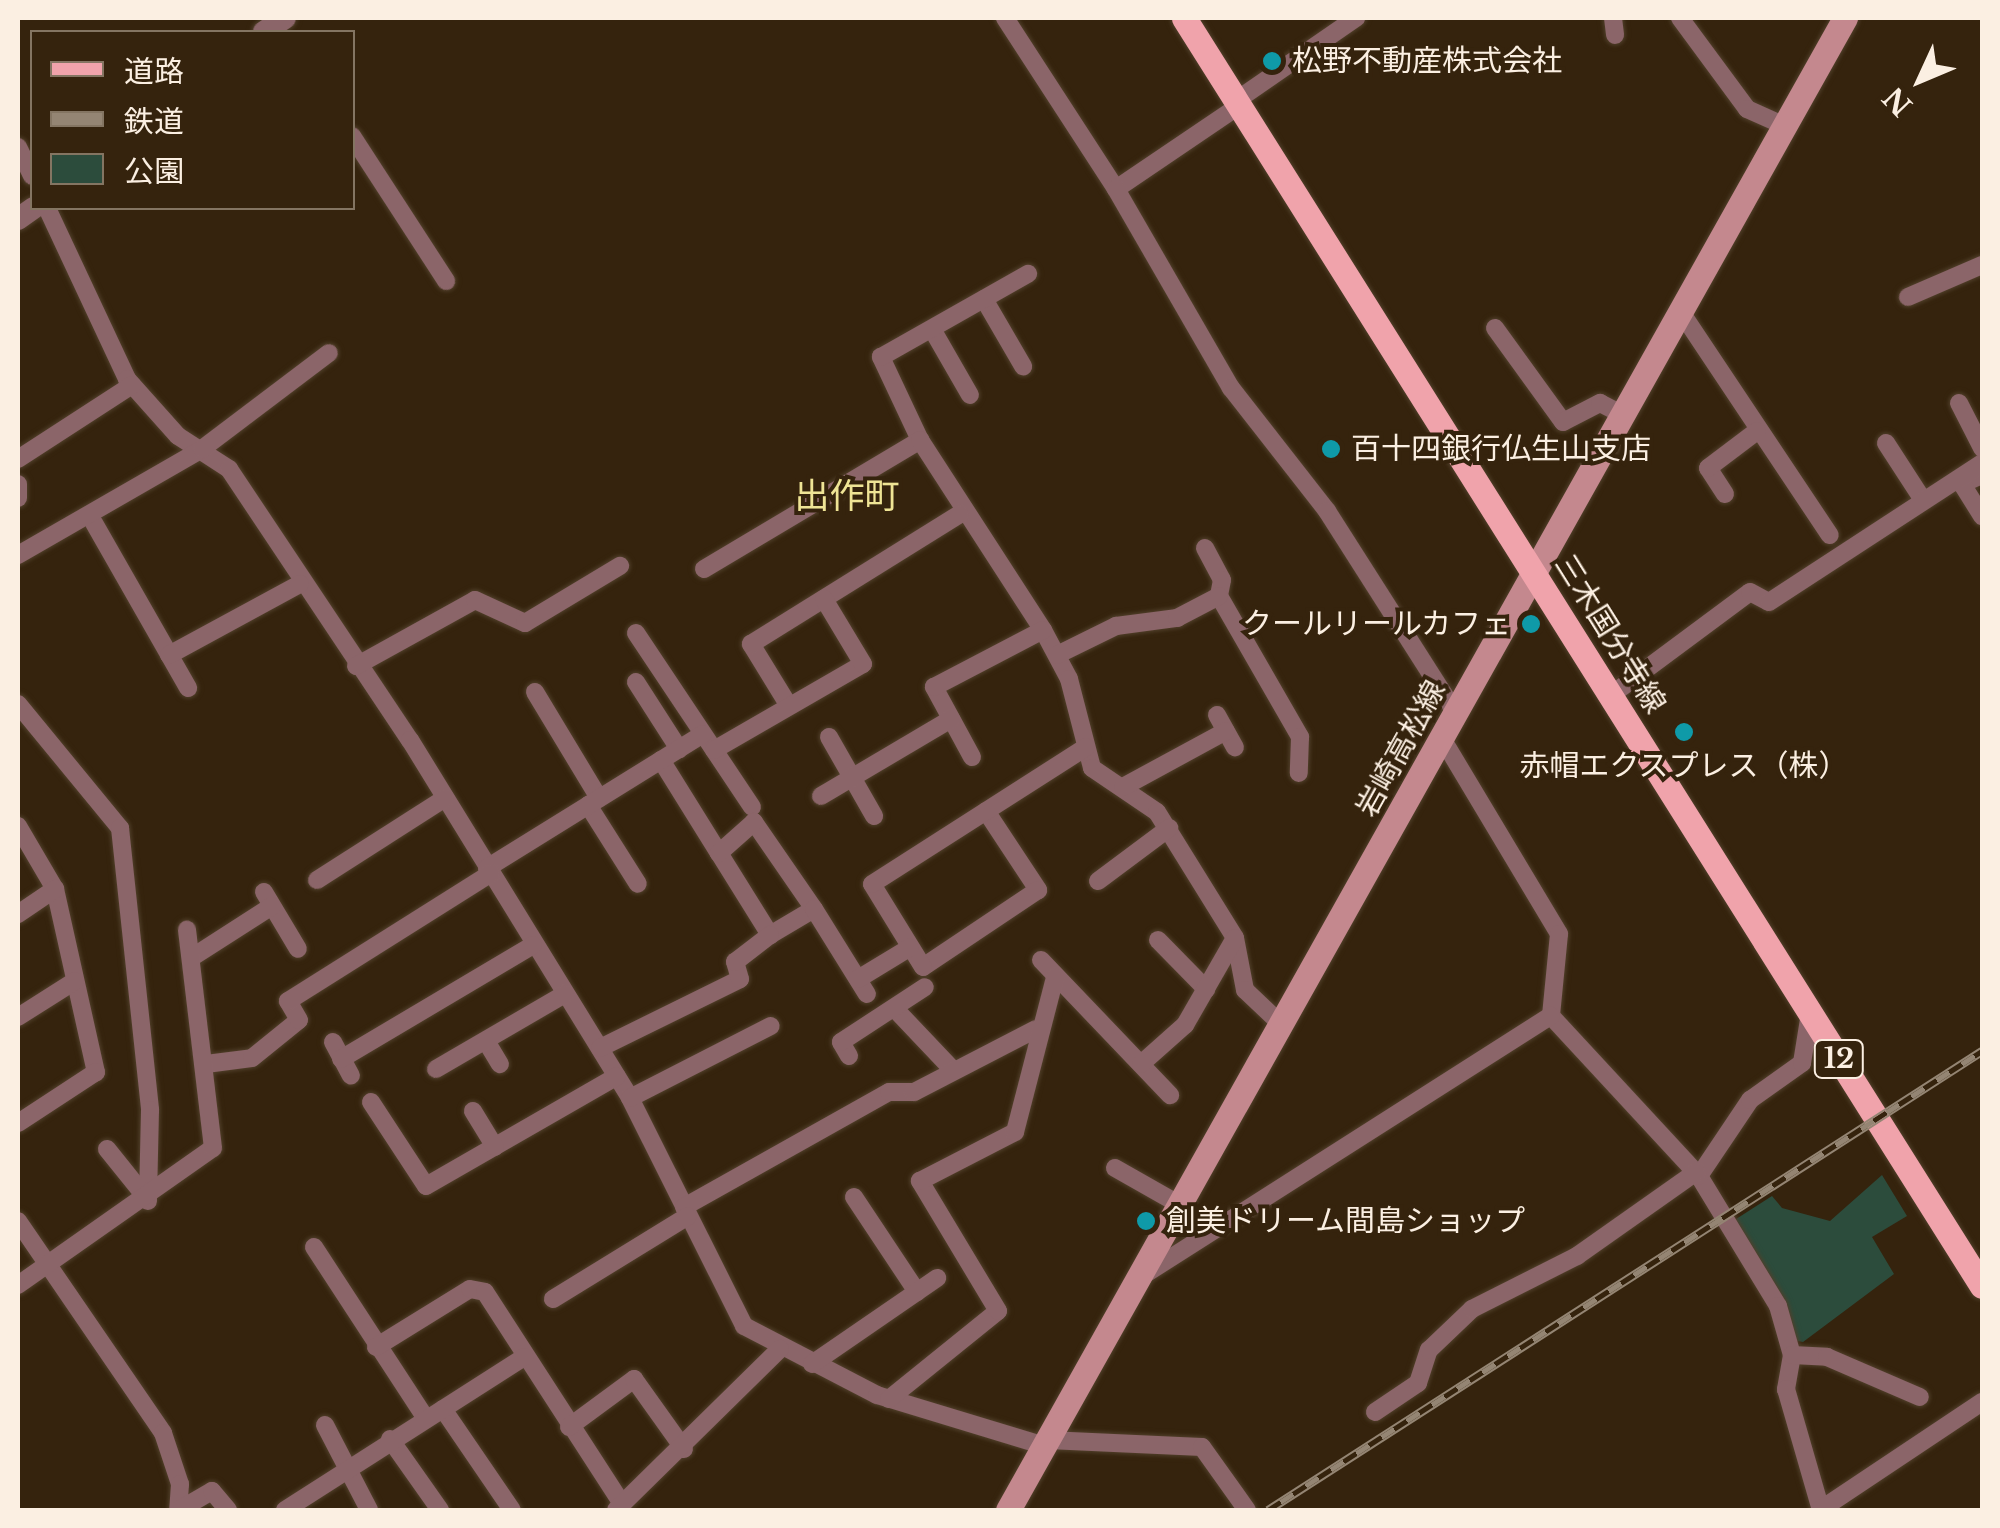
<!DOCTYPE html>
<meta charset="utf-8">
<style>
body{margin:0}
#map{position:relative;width:2000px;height:1528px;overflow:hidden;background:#35230d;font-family:"Libre Baskerville","Noto Sans JP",serif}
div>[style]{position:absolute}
.green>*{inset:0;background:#2c4c3c}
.roads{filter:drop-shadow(0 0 2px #51402b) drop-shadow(0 0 2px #51402b)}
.minor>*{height:18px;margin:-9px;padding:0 9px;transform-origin:9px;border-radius:9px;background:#8b6569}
.tertiary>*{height:22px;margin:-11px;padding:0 11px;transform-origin:11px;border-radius:11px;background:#8b6569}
.secondary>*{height:25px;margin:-12.5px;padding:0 12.5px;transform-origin:12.5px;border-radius:12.5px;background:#c4888e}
.primary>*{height:25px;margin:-12.5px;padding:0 12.5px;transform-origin:12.5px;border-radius:12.5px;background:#f0a3ab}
.rail>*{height:9px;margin-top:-4.5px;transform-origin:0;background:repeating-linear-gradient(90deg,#35230d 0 15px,#948573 0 30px);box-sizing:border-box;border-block:2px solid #948573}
.dots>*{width:28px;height:28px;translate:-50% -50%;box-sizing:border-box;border:5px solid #35230d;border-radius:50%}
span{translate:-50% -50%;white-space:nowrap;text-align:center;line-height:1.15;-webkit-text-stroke:8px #35230d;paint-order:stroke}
.shield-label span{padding:2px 8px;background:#35230d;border:2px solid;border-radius:8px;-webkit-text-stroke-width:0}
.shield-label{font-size:28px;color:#fbefe2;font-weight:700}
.poi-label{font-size:30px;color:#fbefe2}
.left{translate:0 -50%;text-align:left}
.right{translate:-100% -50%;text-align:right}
.street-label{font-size:30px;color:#fbefe2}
.quarter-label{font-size:35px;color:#efe495}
.frame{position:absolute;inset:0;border:20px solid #fbefe2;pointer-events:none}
.legend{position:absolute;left:30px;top:30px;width:325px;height:180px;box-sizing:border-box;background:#35230d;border:2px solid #847562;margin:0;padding:12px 18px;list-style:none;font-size:30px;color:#fbefe2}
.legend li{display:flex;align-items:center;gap:20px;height:50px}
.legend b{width:50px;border:2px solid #847562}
.north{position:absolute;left:1870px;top:30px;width:100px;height:100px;-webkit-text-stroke:8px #35230d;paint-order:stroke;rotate:226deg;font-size:28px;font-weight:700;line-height:40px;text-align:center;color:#fbefe2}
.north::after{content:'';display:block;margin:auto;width:35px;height:45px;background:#fbefe2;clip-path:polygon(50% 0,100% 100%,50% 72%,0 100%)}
</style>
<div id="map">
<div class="green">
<i style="clip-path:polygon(1882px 1175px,1907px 1216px,1872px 1237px,1894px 1274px,1803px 1342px,1792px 1340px,1733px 1221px,1772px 1196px,1782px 1208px,1830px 1221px)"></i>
</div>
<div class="roads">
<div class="minor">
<i style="left:1005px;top:18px;width:204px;rotate:57deg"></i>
<i style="left:1116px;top:189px;width:150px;rotate:-34.1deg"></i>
<i style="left:1613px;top:18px;width:17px;rotate:83deg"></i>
<i style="left:1680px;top:18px;width:113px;rotate:53.6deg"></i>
<i style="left:1747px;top:109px;width:42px;rotate:24.1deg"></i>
<i style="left:1237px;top:100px;width:145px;rotate:-34.6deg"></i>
<i style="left:352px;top:136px;width:173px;rotate:57deg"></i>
<i style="left:18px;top:147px;width:32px;rotate:64deg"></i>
<i style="left:1116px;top:189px;width:230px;rotate:60deg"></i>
<i style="left:1231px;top:388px;width:156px;rotate:52deg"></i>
<i style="left:1327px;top:511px;width:242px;rotate:57.5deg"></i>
<i style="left:47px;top:208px;width:189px;rotate:64.9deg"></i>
<i style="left:127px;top:379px;width:76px;rotate:48.2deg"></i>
<i style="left:178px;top:436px;width:61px;rotate:32.9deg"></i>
<i style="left:229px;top:469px;width:326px;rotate:56.3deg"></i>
<i style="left:410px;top:740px;width:420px;rotate:58.4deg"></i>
<i style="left:630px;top:1098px;width:255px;rotate:63.4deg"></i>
<i style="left:744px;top:1326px;width:150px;rotate:27.4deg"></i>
<i style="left:877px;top:1395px;width:176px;rotate:16.9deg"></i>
<i style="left:1908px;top:297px;width:81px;rotate:-23.4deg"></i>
<i style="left:984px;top:299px;width:78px;rotate:59.8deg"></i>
<i style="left:1681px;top:312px;width:268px;rotate:56.3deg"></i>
<i style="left:1495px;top:328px;width:116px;rotate:54.1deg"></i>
<i style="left:1563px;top:422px;width:42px;rotate:-27.2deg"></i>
<i style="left:1600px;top:403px;width:27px;rotate:27deg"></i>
<i style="left:932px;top:329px;width:76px;rotate:60.1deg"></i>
<i style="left:1959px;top:403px;width:51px;rotate:62.9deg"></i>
<i style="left:920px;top:440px;width:92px;rotate:-115.2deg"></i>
<i style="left:881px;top:357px;width:169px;rotate:-29.5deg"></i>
<i style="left:1886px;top:443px;width:68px;rotate:57deg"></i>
<i style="left:18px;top:459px;width:136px;rotate:-33deg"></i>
<i style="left:1977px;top:477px;width:17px;rotate:155deg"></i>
<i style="left:1962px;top:484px;width:38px;rotate:58deg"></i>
<i style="left:18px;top:484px;width:14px;rotate:90deg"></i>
<i style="left:1725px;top:494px;width:31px;rotate:-123deg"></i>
<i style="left:1708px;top:468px;width:61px;rotate:-37.1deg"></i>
<i style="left:94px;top:523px;width:190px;rotate:60.3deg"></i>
<i style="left:1205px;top:548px;width:36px;rotate:62deg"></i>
<i style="left:1222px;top:580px;width:16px;rotate:101deg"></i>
<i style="left:1219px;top:596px;width:163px;rotate:60.1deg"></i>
<i style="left:1300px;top:737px;width:36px;rotate:92deg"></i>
<i style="left:18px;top:555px;width:212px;rotate:-29.9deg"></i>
<i style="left:202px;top:449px;width:159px;rotate:-37.1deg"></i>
<i style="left:704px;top:569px;width:252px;rotate:-30.8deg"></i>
<i style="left:920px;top:440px;width:226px;rotate:57.1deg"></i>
<i style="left:1043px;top:630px;width:55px;rotate:62deg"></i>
<i style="left:1069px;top:679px;width:92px;rotate:75.5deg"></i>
<i style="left:1092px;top:768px;width:78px;rotate:34.1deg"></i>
<i style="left:1157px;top:812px;width:148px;rotate:58.2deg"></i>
<i style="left:1235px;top:938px;width:53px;rotate:79.1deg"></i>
<i style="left:1245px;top:990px;width:52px;rotate:43.5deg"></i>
<i style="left:636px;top:633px;width:209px;rotate:56.3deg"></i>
<i style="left:169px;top:655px;width:149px;rotate:-28.5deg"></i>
<i style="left:1057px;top:655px;width:66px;rotate:-26.2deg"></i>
<i style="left:1116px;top:626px;width:62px;rotate:-7.5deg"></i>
<i style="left:1177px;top:618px;width:47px;rotate:-27.6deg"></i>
<i style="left:356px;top:666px;width:136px;rotate:-29deg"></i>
<i style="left:475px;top:600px;width:55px;rotate:24.7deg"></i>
<i style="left:525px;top:623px;width:111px;rotate:-31deg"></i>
<i style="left:636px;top:682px;width:80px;rotate:57.3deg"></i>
<i style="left:535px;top:692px;width:124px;rotate:58.9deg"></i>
<i style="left:1610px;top:696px;width:174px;rotate:-36.6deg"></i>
<i style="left:1750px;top:592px;width:21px;rotate:28deg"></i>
<i style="left:1769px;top:602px;width:254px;rotate:-33.1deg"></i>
<i style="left:18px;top:704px;width:161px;rotate:50.6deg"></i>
<i style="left:120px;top:828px;width:284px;rotate:83.9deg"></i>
<i style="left:150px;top:1110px;width:91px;rotate:91.3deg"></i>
<i style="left:789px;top:706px;width:73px;rotate:-121.5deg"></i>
<i style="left:751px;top:644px;width:246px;rotate:-31.9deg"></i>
<i style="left:1217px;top:715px;width:37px;rotate:61deg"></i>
<i style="left:829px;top:737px;width:91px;rotate:60.3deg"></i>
<i style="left:1443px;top:740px;width:226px;rotate:59.1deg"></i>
<i style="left:1559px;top:934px;width:82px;rotate:95.6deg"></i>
<i style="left:1551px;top:1016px;width:218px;rotate:47.2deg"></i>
<i style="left:1699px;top:1176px;width:152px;rotate:58.7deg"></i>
<i style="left:1778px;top:1306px;width:51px;rotate:74.1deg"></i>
<i style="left:1792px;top:1355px;width:35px;rotate:100deg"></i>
<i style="left:1786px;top:1389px;width:126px;rotate:73.9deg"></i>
<i style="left:714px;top:750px;width:172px;rotate:-30deg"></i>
<i style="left:863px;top:664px;width:76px;rotate:-121deg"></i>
<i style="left:972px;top:757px;width:80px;rotate:-118.5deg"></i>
<i style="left:934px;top:687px;width:123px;rotate:-27.6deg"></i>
<i style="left:661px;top:760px;width:110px;rotate:58.1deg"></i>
<i style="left:719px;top:853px;width:97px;rotate:58.1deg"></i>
<i style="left:770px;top:935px;width:51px;rotate:-30.6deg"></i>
<i style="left:814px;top:909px;width:106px;rotate:-124.6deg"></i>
<i style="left:754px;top:822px;width:47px;rotate:138.5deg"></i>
<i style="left:1123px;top:787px;width:117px;rotate:-28.5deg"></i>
<i style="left:821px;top:796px;width:151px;rotate:-30.6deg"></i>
<i style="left:588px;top:805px;width:93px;rotate:57.7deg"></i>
<i style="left:986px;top:811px;width:95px;rotate:56.6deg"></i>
<i style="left:1038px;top:890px;width:138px;rotate:146.2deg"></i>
<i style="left:923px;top:967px;width:97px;rotate:-121.6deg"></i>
<i style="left:872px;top:884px;width:254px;rotate:-32.6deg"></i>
<i style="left:18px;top:826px;width:73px;rotate:59.6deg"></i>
<i style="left:55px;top:889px;width:188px;rotate:77.4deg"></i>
<i style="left:96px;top:1072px;width:93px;rotate:146.8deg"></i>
<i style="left:487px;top:868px;width:254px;rotate:-31.8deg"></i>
<i style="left:317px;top:880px;width:152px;rotate:-32.6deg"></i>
<i style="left:1098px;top:881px;width:89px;rotate:-36.7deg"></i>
<i style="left:264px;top:892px;width:66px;rotate:59.2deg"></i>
<i style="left:814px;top:909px;width:100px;rotate:58.1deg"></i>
<i style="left:18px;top:914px;width:45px;rotate:-34deg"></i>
<i style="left:1158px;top:940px;width:69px;rotate:45.6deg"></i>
<i style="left:191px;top:958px;width:96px;rotate:-32.7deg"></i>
<i style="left:1041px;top:960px;width:187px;rotate:46.3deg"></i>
<i style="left:858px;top:979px;width:60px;rotate:-31.3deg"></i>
<i style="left:896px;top:1010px;width:83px;rotate:46.5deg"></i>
<i style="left:18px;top:1017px;width:67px;rotate:-32.3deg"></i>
<i style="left:486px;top:1041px;width:27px;rotate:59deg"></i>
<i style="left:333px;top:1042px;width:38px;rotate:62deg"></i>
<i style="left:600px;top:1048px;width:156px;rotate:-26.2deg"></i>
<i style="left:740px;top:979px;width:18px;rotate:-106deg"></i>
<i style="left:735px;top:962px;width:44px;rotate:-37.6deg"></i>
<i style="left:849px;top:1056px;width:16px;rotate:-120deg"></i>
<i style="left:841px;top:1042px;width:100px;rotate:-33.2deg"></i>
<i style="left:341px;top:1059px;width:223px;rotate:-30.7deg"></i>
<i style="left:206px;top:1064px;width:46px;rotate:-7.4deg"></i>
<i style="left:252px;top:1058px;width:60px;rotate:-39deg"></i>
<i style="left:299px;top:1020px;width:22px;rotate:-120deg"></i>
<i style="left:288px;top:1001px;width:240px;rotate:-32.2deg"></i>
<i style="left:1141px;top:1064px;width:59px;rotate:-41.6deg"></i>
<i style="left:1185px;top:1025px;width:100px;rotate:-60.1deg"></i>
<i style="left:436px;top:1069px;width:149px;rotate:-30.2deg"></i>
<i style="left:630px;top:1098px;width:158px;rotate:-27.1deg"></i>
<i style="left:371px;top:1102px;width:100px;rotate:56.8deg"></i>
<i style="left:426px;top:1186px;width:220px;rotate:-29.9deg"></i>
<i style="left:473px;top:1111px;width:42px;rotate:58.6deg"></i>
<i style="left:107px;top:1149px;width:65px;rotate:51.2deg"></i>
<i style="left:1115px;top:1168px;width:75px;rotate:29.6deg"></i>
<i style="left:1699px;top:1176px;width:92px;rotate:-56.1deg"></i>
<i style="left:1750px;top:1100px;width:64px;rotate:-35.4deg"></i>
<i style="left:1802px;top:1063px;width:51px;rotate:-80.9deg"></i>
<i style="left:854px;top:1197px;width:114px;rotate:56.4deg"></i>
<i style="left:684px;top:1207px;width:235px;rotate:-29.3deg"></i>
<i style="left:889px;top:1092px;width:25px"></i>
<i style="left:914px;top:1092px;width:137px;rotate:-27.3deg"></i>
<i style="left:18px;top:1221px;width:257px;rotate:55.6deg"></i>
<i style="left:163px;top:1433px;width:54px;rotate:71.6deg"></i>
<i style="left:180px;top:1484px;width:26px;rotate:94deg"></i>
<i style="left:314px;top:1247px;width:199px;rotate:56.9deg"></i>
<i style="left:1136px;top:1280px;width:492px;rotate:-32.5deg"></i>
<i style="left:18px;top:1285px;width:238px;rotate:-35.1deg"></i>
<i style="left:213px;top:1148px;width:220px;rotate:-96.8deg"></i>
<i style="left:553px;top:1299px;width:158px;rotate:-31.6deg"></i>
<i style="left:376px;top:1347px;width:110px;rotate:-31.7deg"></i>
<i style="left:470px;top:1289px;width:15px;rotate:11deg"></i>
<i style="left:485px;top:1292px;width:252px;rotate:57.1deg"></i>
<i style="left:1792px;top:1355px;width:35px;rotate:3deg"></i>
<i style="left:1827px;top:1357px;width:101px;rotate:23.3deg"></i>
<i style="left:812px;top:1364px;width:152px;rotate:-34.5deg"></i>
<i style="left:889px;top:1399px;width:140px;rotate:-38.9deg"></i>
<i style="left:998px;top:1311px;width:152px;rotate:-121deg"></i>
<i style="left:920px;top:1181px;width:107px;rotate:-27.3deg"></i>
<i style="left:1015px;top:1132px;width:160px;rotate:-75.5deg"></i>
<i style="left:443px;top:1409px;width:122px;rotate:55.7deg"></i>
<i style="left:1375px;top:1412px;width:52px;rotate:-34deg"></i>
<i style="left:1418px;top:1383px;width:35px;rotate:-72deg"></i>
<i style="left:1429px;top:1350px;width:59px;rotate:-43.6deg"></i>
<i style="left:1472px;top:1309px;width:118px;rotate:-26.8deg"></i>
<i style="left:1577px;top:1256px;width:146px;rotate:-35.2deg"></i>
<i style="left:325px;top:1425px;width:96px;rotate:62.6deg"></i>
<i style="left:569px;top:1427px;width:81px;rotate:-36.4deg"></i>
<i style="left:634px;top:1379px;width:86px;rotate:54.5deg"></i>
<i style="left:390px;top:1439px;width:87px;rotate:54.8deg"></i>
<i style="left:1048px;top:1440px;width:154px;rotate:2.6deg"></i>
<i style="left:1202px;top:1447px;width:77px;rotate:54.5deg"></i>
<i style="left:179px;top:1510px;width:38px;rotate:-30deg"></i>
<i style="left:212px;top:1491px;width:25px;rotate:50deg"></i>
<i style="left:285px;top:1510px;width:284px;rotate:-32.6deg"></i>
<i style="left:616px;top:1510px;width:230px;rotate:-44.5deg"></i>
<i style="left:1820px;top:1510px;width:195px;rotate:-33.7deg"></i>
</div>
<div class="tertiary">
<i style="left:264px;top:32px;width:25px;rotate:-34deg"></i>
<i style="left:18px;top:219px;width:19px;rotate:-35deg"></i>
</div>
<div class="secondary">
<i style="left:1008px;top:1510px;width:1711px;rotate:-60.71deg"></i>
</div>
<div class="primary">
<i style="left:1184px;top:18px;width:1498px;rotate:57.82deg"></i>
</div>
</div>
<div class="rail">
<i style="left:1268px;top:1510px;width:849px;rotate:-32.74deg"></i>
</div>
<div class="dots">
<i style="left:1272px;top:61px;background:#0f9aa8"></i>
<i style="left:1331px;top:449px;background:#0f9aa8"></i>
<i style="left:1531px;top:624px;background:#0f9aa8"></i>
<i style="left:1684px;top:732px;background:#0f9aa8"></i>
<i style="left:1146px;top:1221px;background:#0f9aa8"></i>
</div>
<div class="shield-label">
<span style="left:1839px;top:1059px">12</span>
</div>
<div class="poi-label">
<span class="left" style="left:1292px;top:61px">松野不動産株式会社</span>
<span class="left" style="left:1351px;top:449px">百十四銀行仏生山支店</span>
<span class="right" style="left:1511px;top:624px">クールリールカフェ</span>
<span style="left:1684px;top:766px">赤帽エクスプレス（株）</span>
<span class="left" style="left:1166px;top:1221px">創美ドリーム間島ショップ</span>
</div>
<div class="street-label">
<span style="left:1610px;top:634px;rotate:58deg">三木国分寺線</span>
<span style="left:1401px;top:749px;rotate:-61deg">岩崎高松線</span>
</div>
<div class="quarter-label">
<span style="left:847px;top:496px">出作町</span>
</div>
<div class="frame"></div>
<ul class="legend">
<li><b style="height:12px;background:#f0a3ab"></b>道路</li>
<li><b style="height:12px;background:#948573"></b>鉄道</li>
<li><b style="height:28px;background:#2c4c3c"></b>公園</li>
</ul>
<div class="north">N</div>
</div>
